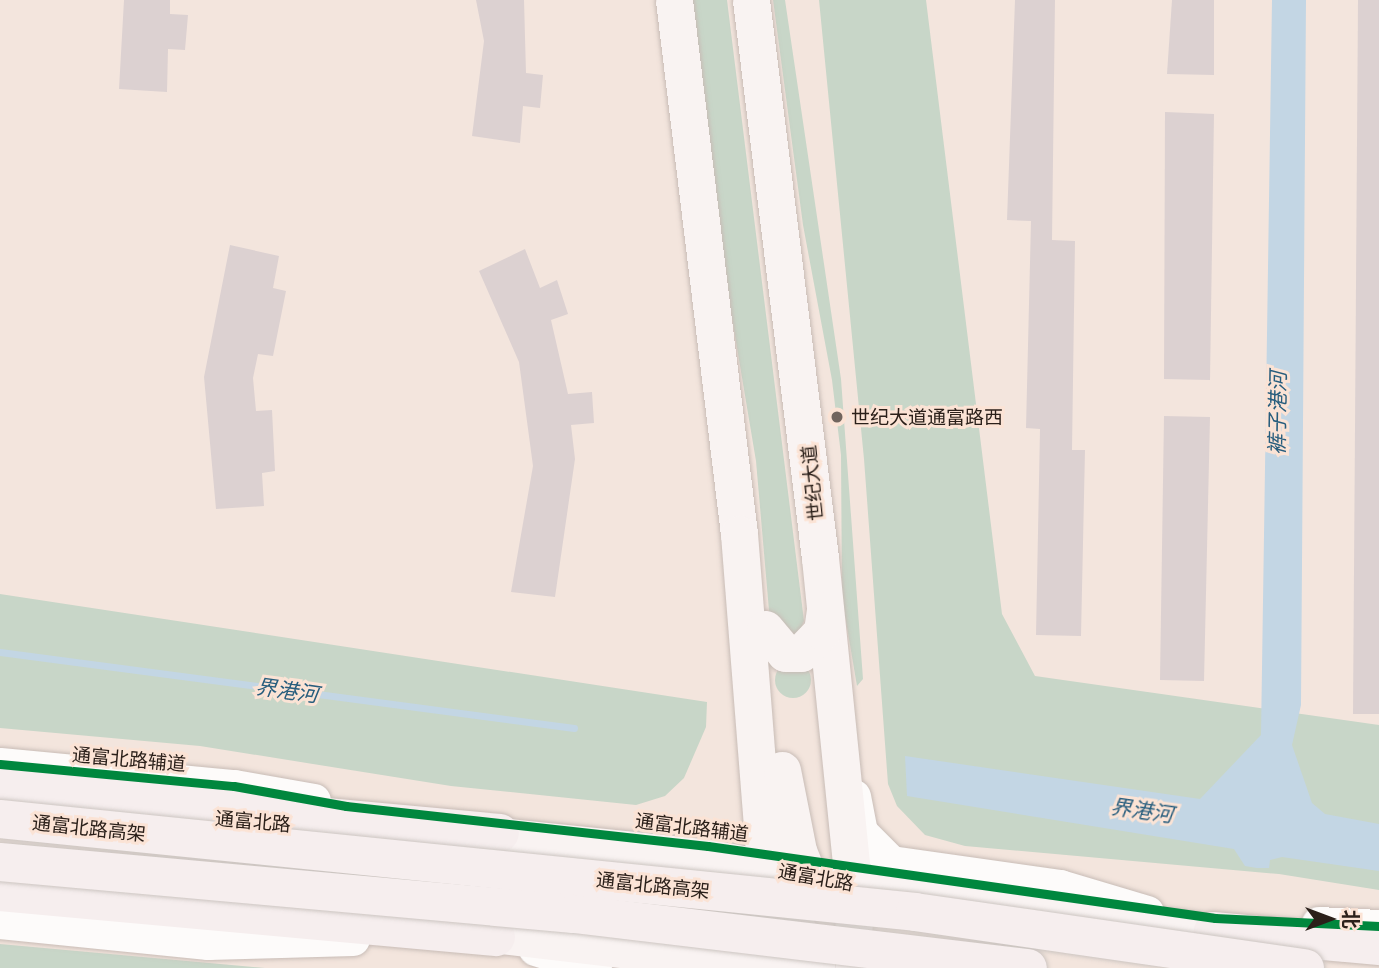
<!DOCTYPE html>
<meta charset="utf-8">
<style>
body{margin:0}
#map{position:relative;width:1379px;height:968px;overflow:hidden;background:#f3e5dd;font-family:"Titillium Web","Noto Sans SC",sans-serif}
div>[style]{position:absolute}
.green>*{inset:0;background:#c8d6c8}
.round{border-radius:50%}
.water>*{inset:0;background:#c3d6e4}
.stream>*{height:7px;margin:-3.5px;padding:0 3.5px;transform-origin:3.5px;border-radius:3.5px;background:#c3d6e4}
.building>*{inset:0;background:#dcd1d1}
.roads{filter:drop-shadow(0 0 2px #c8bcb6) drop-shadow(0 0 2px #c8bcb6)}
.secondary>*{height:33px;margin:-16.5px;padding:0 16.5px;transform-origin:16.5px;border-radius:16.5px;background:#fdfbfa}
.primary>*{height:37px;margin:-18.5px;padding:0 18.5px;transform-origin:18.5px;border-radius:18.5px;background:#f9f3f2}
.highway>*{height:38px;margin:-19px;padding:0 19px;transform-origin:19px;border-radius:19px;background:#f6eeee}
.bridges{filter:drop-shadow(0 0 2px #ccc5c1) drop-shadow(0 0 2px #ccc5c1)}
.highway-bridge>*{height:38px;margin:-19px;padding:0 19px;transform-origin:19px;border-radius:19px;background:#f6eeee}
.cycleway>*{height:9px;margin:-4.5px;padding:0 4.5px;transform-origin:4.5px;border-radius:4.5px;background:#00873e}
.dots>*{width:19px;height:19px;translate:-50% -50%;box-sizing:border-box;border:4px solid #fbe3d5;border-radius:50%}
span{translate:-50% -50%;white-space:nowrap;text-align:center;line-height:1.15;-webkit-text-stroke:6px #fbe3d5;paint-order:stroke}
.poi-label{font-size:19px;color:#2b201a}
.left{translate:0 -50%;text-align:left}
.street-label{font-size:19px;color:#2b201a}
.water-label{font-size:21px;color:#275d7d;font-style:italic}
.north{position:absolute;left:1295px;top:884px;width:70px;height:70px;-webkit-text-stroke:5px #fbe3d5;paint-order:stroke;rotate:90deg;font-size:19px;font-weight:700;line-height:28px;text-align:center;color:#2b201a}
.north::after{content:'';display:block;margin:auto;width:24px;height:32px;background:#2b201a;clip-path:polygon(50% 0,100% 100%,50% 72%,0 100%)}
</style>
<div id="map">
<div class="green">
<i style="clip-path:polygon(692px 0,727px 0,804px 621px,799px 633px,782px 636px,770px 622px,756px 461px,731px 312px)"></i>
<i style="clip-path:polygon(773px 0,785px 0,841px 379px,863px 679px,857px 686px,842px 598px,841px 455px,832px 380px,803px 225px)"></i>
<i style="clip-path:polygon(819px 0,926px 0,1002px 614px,1035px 676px,1379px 725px,1379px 890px,1279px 874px,965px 846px,925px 835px,897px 806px,888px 784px,864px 459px)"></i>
<i style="clip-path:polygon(0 594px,707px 702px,706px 727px,684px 778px,665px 796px,636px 805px,451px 786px,200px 746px,0 728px)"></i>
<i class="round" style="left:775px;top:662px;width:36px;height:36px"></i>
<i style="clip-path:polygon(0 944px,265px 968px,0 968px)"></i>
</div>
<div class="water">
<i style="clip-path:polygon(1272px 0,1306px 0,1301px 705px,1292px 745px,1312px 803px,1325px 814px,1379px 824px,1379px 871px,1282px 857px,1270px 860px,1269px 868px,1257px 868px,1245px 866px,1234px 849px,907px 796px,905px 756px,1200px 799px,1261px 735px)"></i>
</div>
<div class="stream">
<i style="left:0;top:652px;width:579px;rotate:7.54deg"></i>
</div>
<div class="building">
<i style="clip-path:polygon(124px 0,170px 0,170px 14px,188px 15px,185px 50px,168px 49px,167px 92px,119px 89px)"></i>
<i style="clip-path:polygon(476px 0,524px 0,526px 73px,543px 75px,540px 108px,523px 106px,520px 143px,472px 136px,484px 41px)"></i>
<i style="clip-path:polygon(1015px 0,1055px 0,1052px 240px,1075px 241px,1072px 450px,1085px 450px,1081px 636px,1036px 635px,1040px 429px,1026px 428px,1031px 221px,1007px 220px)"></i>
<i style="clip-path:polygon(1172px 0,1214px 0,1214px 75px,1167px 74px)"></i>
<i style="clip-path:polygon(1358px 0,1379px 0,1379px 714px,1353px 714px)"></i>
<i style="clip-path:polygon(1165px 112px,1214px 114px,1210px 380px,1164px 379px)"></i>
<i style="clip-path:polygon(230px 245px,279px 256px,273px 288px,286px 291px,273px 356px,258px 354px,253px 378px,256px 411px,272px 410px,275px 471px,262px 473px,264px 506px,216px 509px,204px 377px)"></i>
<i style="clip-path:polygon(525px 249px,540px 288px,557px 280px,568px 314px,551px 320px,568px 394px,592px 392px,594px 423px,571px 425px,575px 459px,555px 597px,511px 592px,533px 466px,519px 362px,479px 271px)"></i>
<i style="clip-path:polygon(1164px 416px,1210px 417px,1204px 681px,1160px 680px)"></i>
</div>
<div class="roads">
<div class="secondary">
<i style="left:0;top:764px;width:235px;rotate:5.4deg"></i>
<i style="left:234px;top:786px;width:81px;rotate:9.9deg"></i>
<i style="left:854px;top:796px;width:37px;rotate:79deg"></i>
<i style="left:861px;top:832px;width:42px;rotate:45deg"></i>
<i style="left:891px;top:862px;width:171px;rotate:8.1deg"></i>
<i style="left:1060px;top:886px;width:91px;rotate:16.6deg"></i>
<i style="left:0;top:922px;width:209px;rotate:5.8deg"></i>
<i style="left:208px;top:943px;width:145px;rotate:-1.6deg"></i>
<i style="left:1318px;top:923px;width:61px;rotate:2.8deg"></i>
<i style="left:535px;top:949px;width:63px;rotate:17.6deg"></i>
</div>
<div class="primary">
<i style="left:674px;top:0;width:538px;rotate:83.06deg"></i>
<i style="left:739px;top:534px;width:435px;rotate:85.5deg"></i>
<i style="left:751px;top:0;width:562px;rotate:82.95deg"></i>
<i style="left:820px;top:558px;width:329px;rotate:84.2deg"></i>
<i style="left:853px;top:885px;width:83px;rotate:89.3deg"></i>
<i style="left:765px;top:629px;width:31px;rotate:50deg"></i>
<i style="left:785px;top:653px;width:16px"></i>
<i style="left:801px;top:653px;width:30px;rotate:-46deg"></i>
<i style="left:822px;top:631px;width:21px;rotate:-82deg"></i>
<i style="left:782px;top:770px;width:83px;rotate:78.8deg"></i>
<i style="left:798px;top:851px;width:45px;rotate:68deg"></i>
<i style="left:469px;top:833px;width:242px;rotate:5.9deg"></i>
<i style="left:710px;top:858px;width:146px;rotate:10.7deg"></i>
<i style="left:853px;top:885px;width:393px;rotate:7.5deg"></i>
<i style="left:791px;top:917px;width:57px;rotate:63deg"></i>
<i style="left:466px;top:931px;width:317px;rotate:6.7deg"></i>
</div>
<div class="highway">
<i style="left:0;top:787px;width:502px;rotate:5.26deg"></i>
<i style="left:0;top:892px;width:498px;rotate:5.2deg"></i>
<i style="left:1213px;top:931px;width:167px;rotate:5.2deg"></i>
</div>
</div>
<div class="bridges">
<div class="highway-bridge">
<i style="left:0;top:819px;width:920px;rotate:5.8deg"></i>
<i style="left:915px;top:912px;width:394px;rotate:8.2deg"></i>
<i style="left:0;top:862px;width:576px;rotate:5.18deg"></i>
<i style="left:574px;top:914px;width:457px;rotate:6.8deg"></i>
</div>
</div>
<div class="cycleway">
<i style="left:0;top:764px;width:235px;rotate:5.4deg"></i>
<i style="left:234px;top:786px;width:114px;rotate:10.1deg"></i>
<i style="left:346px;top:806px;width:364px;rotate:6.3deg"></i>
<i style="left:708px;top:846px;width:512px;rotate:8.08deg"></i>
<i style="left:1215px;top:918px;width:164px;rotate:2.8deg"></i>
</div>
<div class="dots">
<i style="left:837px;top:417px;background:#71655e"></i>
</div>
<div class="poi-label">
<span class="left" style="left:851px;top:417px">世纪大道通富路西</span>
</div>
<div class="street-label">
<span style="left:812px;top:483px;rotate:-96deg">世纪大道</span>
<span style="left:129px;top:759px;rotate:5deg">通富北路辅道</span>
<span style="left:253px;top:821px;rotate:5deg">通富北路</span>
<span style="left:692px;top:827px;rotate:7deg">通富北路辅道</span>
<span style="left:89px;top:828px;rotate:6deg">通富北路高架</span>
<span style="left:816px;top:877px;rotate:10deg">通富北路</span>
<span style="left:653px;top:885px;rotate:6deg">通富北路高架</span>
</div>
<div class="water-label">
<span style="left:1277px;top:413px;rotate:-89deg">裤子港河</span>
<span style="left:287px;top:690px;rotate:8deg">界港河</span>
<span style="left:1142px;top:810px;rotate:8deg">界港河</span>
</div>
<div class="north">北</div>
</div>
